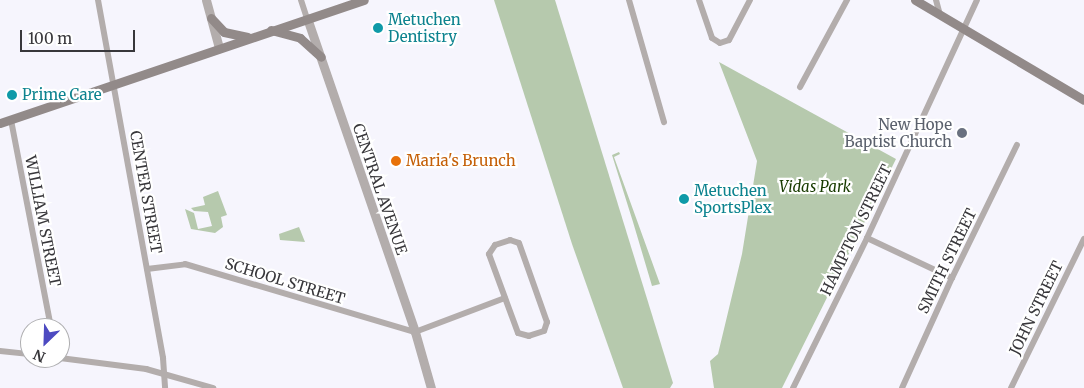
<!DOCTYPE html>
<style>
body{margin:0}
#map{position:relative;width:1084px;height:388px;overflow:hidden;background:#f6f5fd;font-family:Merriweather,serif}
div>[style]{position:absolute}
.green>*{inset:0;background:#b6c9ad}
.minor>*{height:6px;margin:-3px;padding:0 3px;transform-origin:3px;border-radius:3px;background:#b3adac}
.tertiary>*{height:9px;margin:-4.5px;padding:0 4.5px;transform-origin:4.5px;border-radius:4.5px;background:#b3adac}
.secondary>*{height:9px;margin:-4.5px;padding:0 4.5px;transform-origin:4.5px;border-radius:4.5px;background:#928a89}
.dots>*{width:14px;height:14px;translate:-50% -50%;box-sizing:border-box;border:2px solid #fff;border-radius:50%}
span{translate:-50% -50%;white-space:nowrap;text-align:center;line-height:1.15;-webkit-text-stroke:4.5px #fff;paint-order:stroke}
.culture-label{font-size:15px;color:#0d838f}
.left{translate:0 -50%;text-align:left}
.worship-label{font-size:15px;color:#5b616d}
.right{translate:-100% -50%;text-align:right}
.food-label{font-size:15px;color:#c56008}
.park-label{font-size:15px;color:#183b00;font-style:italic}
.street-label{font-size:15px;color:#38373b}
.north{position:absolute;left:20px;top:318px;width:50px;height:50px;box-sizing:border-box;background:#fff;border:1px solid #afafb1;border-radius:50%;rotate:204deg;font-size:14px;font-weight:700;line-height:20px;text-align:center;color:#38373b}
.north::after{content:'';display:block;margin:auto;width:18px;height:22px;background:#4d4ac1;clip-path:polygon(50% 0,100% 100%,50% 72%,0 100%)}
.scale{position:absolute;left:20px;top:30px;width:115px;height:22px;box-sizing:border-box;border:2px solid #38373b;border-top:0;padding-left:6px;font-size:15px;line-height:18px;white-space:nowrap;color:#38373b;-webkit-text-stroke:4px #fff;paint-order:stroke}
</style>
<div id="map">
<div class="green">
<i style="clip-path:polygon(494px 0,555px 0,673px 383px,670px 388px,623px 388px,572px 244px)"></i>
<i style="clip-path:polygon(719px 62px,896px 159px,782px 388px,714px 388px,710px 361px,718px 354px,742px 254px,757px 161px)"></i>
<i style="clip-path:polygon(619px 152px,620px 154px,614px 157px,660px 284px,652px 286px,633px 222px,612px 155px)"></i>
<i style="clip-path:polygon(218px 191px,227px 215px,221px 217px,223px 227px,215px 233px,191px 229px,185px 209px,194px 213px,198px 229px,212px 226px,208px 212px,194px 211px,191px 208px,205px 205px,203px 197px)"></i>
<i style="clip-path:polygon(299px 227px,305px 242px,280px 240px,279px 234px)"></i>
</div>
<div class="minor">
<i style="left:98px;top:0;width:364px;rotate:79.7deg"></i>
<i style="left:163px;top:358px;width:30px;rotate:86deg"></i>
<i style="left:301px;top:0;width:19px;rotate:72deg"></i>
<i style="left:629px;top:0;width:127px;rotate:74deg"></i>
<i style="left:699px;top:0;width:40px;rotate:71.1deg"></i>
<i style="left:712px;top:38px;width:9px;rotate:32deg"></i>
<i style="left:720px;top:43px;width:9px;rotate:-18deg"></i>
<i style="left:729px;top:40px;width:45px;rotate:-62.3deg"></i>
<i style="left:936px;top:0;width:16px;rotate:75deg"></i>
<i style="left:800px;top:87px;width:99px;rotate:-61.6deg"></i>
<i style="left:11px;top:120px;width:212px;rotate:79.1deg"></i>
<i style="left:867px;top:238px;width:94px;rotate:25.2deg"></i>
<i style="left:510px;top:240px;width:9px;rotate:18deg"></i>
<i style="left:519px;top:243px;width:84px;rotate:70.5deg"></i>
<i style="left:547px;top:322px;width:9px;rotate:108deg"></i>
<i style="left:544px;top:331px;width:16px;rotate:162deg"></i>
<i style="left:529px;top:336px;width:11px;rotate:-165deg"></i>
<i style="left:518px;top:333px;width:84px;rotate:-110.2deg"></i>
<i style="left:489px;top:254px;width:11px;rotate:-56deg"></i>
<i style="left:495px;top:245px;width:16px;rotate:-18deg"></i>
<i style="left:147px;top:269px;width:38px;rotate:-7deg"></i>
<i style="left:185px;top:264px;width:240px;rotate:16.5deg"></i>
<i style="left:415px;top:332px;width:96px;rotate:-20.7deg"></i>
<i style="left:0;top:351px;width:30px;rotate:6deg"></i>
<i style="left:60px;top:358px;width:87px;rotate:7.3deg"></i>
<i style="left:146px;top:369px;width:70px;rotate:15.8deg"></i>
<i style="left:793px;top:388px;width:167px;rotate:-63.7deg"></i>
<i style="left:867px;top:238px;width:262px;rotate:-65.2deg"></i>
<i style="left:902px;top:388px;width:121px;rotate:-65.6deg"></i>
<i style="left:952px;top:278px;width:148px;rotate:-64deg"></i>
<i style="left:1011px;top:388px;width:166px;rotate:-63.9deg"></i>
</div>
<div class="tertiary">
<i style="left:206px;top:0;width:50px;rotate:74.8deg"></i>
<i style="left:307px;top:18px;width:332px;rotate:71deg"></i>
<i style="left:415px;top:332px;width:58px;rotate:74.1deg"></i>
</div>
<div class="secondary">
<i style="left:915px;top:0;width:196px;rotate:30.6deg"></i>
<i style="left:211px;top:18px;width:19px;rotate:47deg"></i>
<i style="left:224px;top:32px;width:24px;rotate:12deg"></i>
<i style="left:271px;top:30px;width:30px;rotate:15deg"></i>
<i style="left:300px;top:38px;width:28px;rotate:42deg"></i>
<i style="left:0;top:123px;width:384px;rotate:-18.7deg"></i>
</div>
<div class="dots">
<i style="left:378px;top:28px;background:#0f9aa8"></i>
<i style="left:12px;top:95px;background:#0f9aa8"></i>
<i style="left:962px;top:133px;background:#6b7280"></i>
<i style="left:396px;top:161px;background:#e8710a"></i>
<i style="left:684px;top:199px;background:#0f9aa8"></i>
</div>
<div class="culture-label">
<span class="left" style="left:388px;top:28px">Metuchen<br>Dentistry</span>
<span class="left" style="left:22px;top:95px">Prime Care</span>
<span class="left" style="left:694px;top:199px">Metuchen<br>SportsPlex</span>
</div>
<div class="worship-label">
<span class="right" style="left:952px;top:133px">New Hope<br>Baptist Church</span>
</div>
<div class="food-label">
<span class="left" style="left:406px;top:161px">Maria's Brunch</span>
</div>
<div class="park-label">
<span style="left:815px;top:187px">Vidas Park</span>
</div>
<div class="street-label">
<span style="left:380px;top:189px;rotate:71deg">CENTRAL AVENUE</span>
<span style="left:146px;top:192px;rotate:80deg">CENTER STREET</span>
<span style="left:43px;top:221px;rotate:79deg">WILLIAM STREET</span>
<span style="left:856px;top:230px;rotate:-64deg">HAMPTON STREET</span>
<span style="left:947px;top:261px;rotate:-64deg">SMITH STREET</span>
<span style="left:285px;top:281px;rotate:17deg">SCHOOL STREET</span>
<span style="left:1036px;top:308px;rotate:-64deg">JOHN STREET</span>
</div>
<div class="north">N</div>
<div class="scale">100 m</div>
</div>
